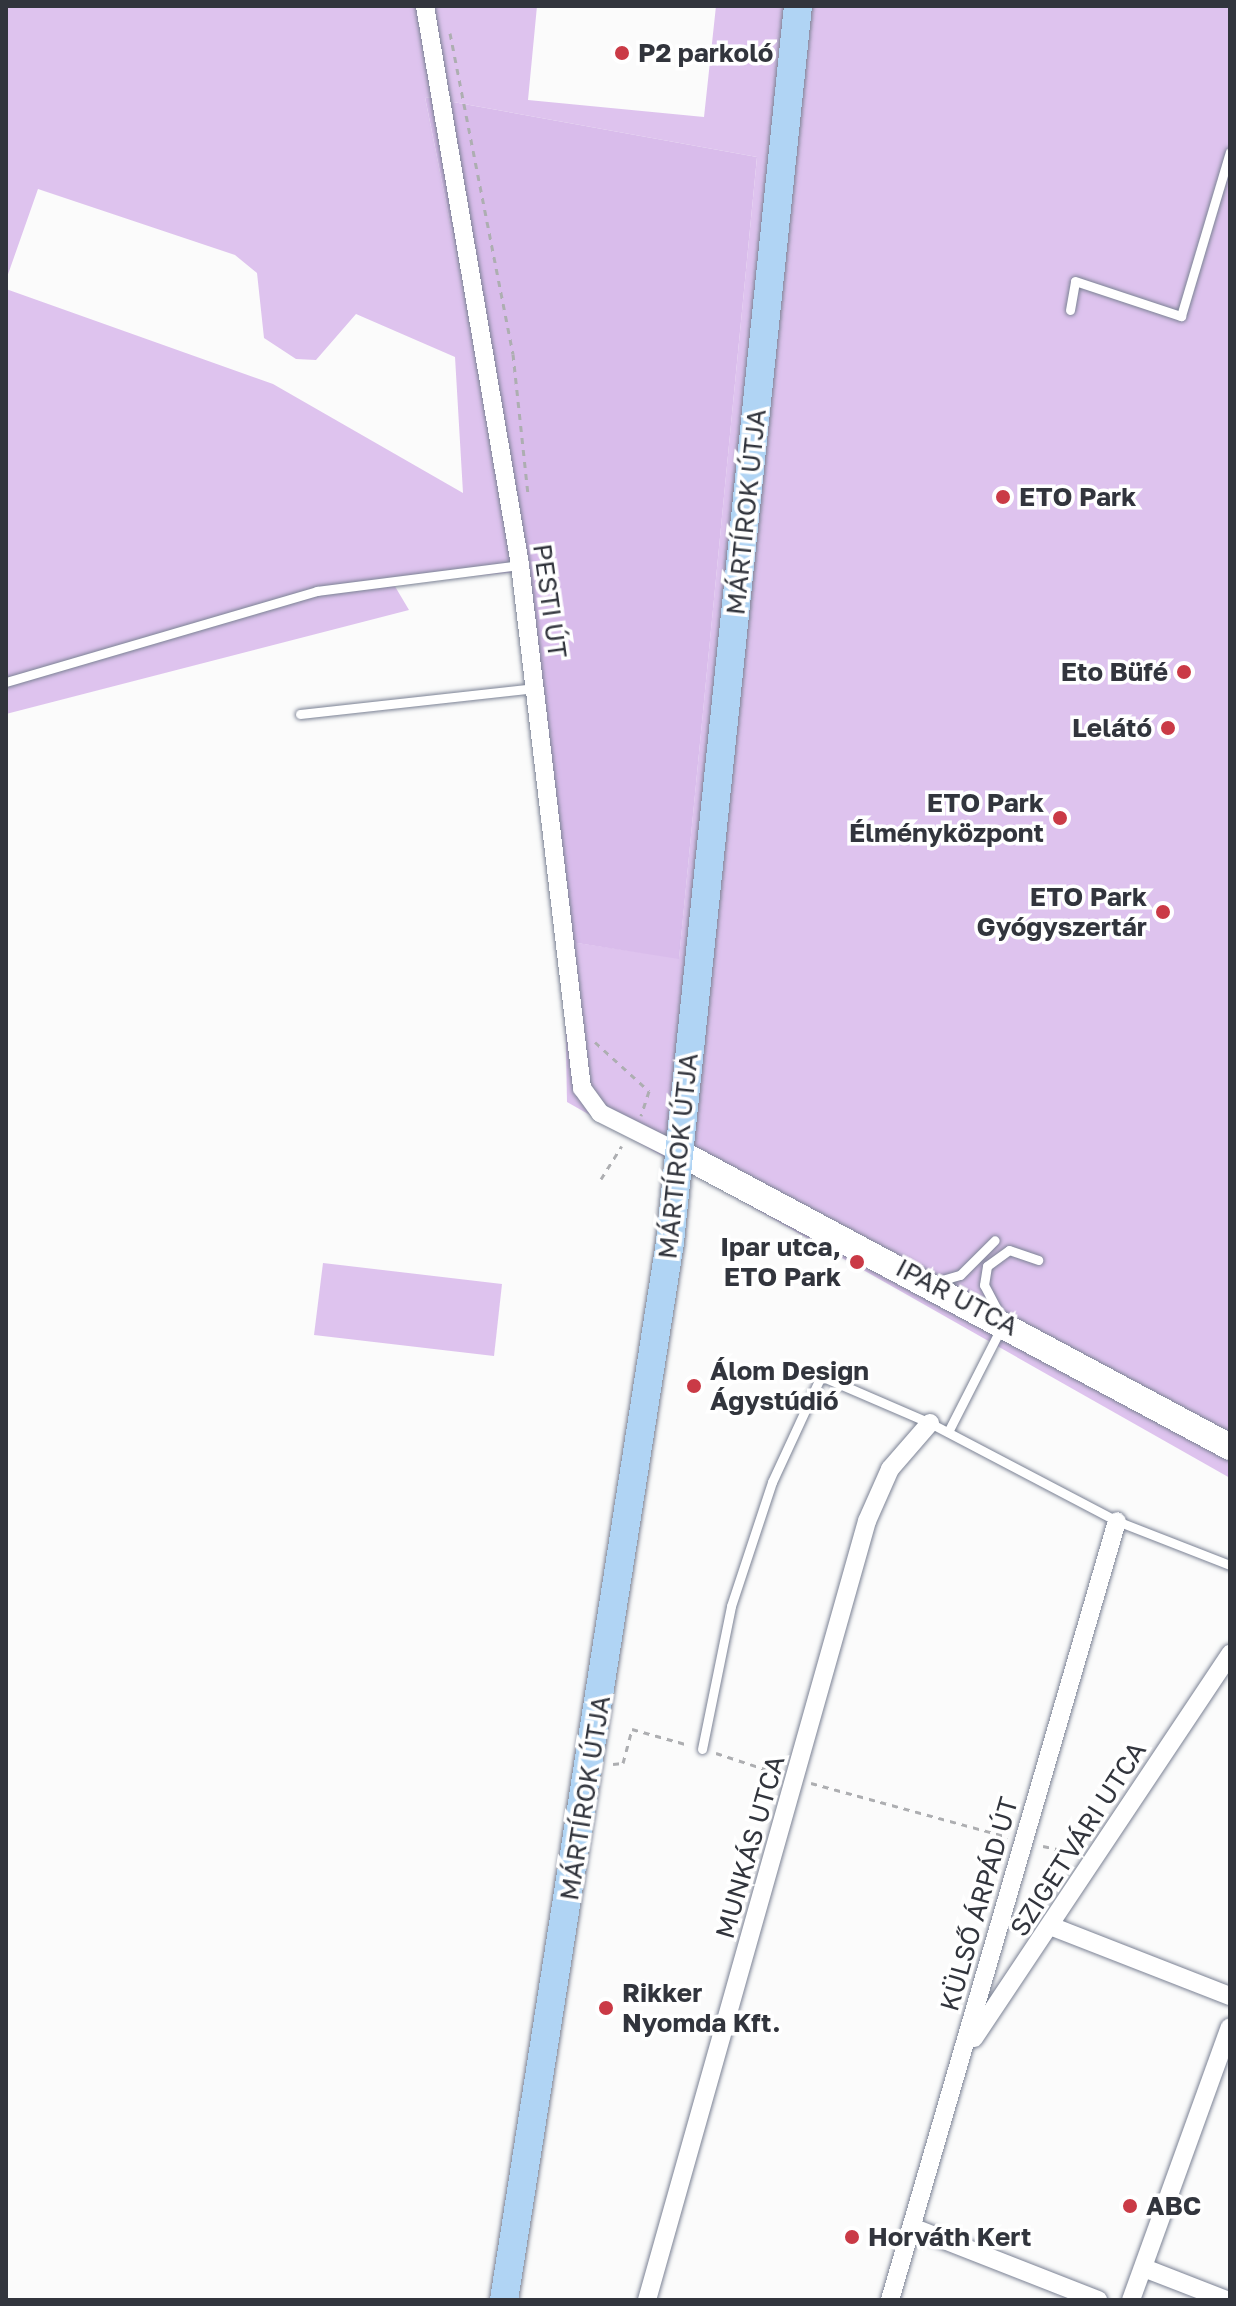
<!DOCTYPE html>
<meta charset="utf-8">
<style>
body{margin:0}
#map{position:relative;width:1236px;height:2306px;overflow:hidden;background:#fbfbfb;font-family:"Golos Text",sans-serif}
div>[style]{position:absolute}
.green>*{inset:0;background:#dec3ee}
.forest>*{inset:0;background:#d9bceb}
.path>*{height:3px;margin-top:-1.5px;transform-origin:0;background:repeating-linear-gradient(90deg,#adaeb1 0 6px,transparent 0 12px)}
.roads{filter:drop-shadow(0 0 2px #7b8294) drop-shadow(0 0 2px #7b8294)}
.lane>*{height:9px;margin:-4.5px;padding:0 4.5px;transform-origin:4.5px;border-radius:4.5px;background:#fff}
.street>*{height:18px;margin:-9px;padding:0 9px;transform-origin:9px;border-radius:9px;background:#fff}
.secondary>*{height:26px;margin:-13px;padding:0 13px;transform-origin:13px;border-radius:13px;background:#fff}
.primary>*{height:28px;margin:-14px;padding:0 14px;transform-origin:14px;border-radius:14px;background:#b0d4f4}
.dots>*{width:22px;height:22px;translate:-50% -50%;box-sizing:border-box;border:4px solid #fff;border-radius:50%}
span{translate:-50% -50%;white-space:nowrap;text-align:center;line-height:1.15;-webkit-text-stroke:7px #fff;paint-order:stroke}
.poi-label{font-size:26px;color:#32353d;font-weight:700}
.left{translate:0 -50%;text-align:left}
.right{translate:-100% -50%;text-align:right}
.street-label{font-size:26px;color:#32353d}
.frame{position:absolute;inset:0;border:8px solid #32353d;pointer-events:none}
</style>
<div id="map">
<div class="green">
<i style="clip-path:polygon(6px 6px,537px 6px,528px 100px,704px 117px,716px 6px,1230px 6px,1230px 1478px,567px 1102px,564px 941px,679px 958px,757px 157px,425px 97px,520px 572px,393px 583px,409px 610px,6px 714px,6px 289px,273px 384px,463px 493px,455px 357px,356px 314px,316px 360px,296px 359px,264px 338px,257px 273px,235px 255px,38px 189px,6px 280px)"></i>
<i style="clip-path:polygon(323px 1263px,502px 1284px,494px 1356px,314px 1335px)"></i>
</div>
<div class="forest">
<i style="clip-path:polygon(425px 97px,757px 157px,679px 959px,564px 941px,520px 572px)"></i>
</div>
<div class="path">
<i style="left:450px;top:33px;width:327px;rotate:78.9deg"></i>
<i style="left:513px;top:354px;width:142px;rotate:83.9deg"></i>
<i style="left:595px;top:1042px;width:73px;rotate:42.2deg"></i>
<i style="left:649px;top:1091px;width:26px;rotate:108deg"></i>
<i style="left:601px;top:1179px;width:39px;rotate:-58deg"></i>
<i style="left:716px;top:1753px;width:64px;rotate:18.2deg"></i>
<i style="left:613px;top:1764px;width:10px;rotate:-6deg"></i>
<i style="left:623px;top:1763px;width:35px;rotate:-75deg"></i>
<i style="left:632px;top:1729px;width:59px;rotate:15.7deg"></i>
<i style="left:811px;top:1783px;width:204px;rotate:15.3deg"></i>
<i style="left:1043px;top:1846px;width:33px;rotate:12deg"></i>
</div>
<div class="roads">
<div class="lane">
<i style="left:1070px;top:310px;width:29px;rotate:-80deg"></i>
<i style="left:1075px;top:281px;width:112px;rotate:18.3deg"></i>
<i style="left:1181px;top:316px;width:171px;rotate:-73.4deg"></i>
<i style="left:6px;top:682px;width:324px;rotate:-16.3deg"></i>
<i style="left:317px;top:591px;width:205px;rotate:-7.3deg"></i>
<i style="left:300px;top:714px;width:237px;rotate:-6.3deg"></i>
<i style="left:935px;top:1282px;width:26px;rotate:-16deg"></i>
<i style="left:960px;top:1275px;width:49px;rotate:-45deg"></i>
<i style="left:1000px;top:1315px;width:34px;rotate:-118deg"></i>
<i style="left:984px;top:1285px;width:19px;rotate:-81deg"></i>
<i style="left:987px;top:1266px;width:27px;rotate:-36deg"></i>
<i style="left:1009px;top:1250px;width:31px;rotate:19deg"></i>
<i style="left:948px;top:1432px;width:117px;rotate:-63deg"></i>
<i style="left:702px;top:1749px;width:146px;rotate:-78.5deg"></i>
<i style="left:731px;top:1606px;width:131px;rotate:-71.7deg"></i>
<i style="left:772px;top:1482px;width:117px;rotate:-65.2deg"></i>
<i style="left:821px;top:1376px;width:119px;rotate:23.3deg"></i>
<i style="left:930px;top:1423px;width:211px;rotate:27.7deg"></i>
<i style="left:1117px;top:1521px;width:121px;rotate:21.3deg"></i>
</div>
<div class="street">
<i style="left:425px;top:6px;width:567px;rotate:80.35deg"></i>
<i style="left:520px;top:565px;width:527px;rotate:83.24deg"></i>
<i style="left:582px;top:1088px;width:31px;rotate:54deg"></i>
<i style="left:600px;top:1113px;width:89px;rotate:26.6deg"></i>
<i style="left:1053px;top:1927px;width:190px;rotate:21.3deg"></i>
<i style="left:974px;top:2038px;width:462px;rotate:-56.3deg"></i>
<i style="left:914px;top:2228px;width:198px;rotate:21.4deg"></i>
<i style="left:1144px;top:2268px;width:88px;rotate:21.3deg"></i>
<i style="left:647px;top:2300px;width:809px;rotate:-74.23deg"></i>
<i style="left:867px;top:1521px;width:57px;rotate:-66.1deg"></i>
<i style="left:890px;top:1469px;width:61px;rotate:-49deg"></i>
<i style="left:890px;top:2300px;width:811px;rotate:-73.75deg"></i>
<i style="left:1131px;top:2300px;width:290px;rotate:-70.1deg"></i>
</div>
<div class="secondary">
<i style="left:680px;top:1153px;width:624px;rotate:28.13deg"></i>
</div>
<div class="primary">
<i style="left:504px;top:2300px;width:1071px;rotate:-81.08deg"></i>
<i style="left:670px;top:1242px;width:1243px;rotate:-84.09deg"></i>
</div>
</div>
<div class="dots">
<i style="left:622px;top:53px;background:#ca3a46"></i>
<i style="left:1003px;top:497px;background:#ca3a46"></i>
<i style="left:1184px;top:672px;background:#ca3a46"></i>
<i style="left:1168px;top:728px;background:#ca3a46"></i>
<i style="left:1060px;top:818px;background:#ca3a46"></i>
<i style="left:1163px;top:912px;background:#ca3a46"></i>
<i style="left:857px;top:1262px;background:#ca3a46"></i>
<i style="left:694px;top:1386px;background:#ca3a46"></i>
<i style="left:606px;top:2008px;background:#ca3a46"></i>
<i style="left:1130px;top:2206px;background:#ca3a46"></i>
<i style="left:852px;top:2237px;background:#ca3a46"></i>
</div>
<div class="poi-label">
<span class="left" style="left:638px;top:53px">P2 parkoló</span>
<span class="left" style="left:1019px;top:497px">ETO Park</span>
<span class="right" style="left:1168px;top:672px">Eto Büfé</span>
<span class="right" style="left:1152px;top:728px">Lelátó</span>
<span class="right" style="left:1044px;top:818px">ETO Park<br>Élményközpont</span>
<span class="right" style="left:1147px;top:912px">ETO Park<br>Gyógyszertár</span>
<span class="right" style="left:841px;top:1262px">Ipar utca,<br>ETO Park</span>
<span class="left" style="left:710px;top:1386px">Álom Design<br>Ágystúdió</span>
<span class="left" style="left:622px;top:2008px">Rikker<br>Nyomda Kft.</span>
<span class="left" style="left:1146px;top:2206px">ABC</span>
<span class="left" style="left:868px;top:2237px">Horváth Kert</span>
</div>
<div class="street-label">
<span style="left:746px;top:512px;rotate:-84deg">MÁRTÍROK ÚTJA</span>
<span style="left:550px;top:601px;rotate:82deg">PESTI ÚT</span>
<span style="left:678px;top:1156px;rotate:-84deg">MÁRTÍROK ÚTJA</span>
<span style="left:957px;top:1297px;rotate:28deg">IPAR UTCA</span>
<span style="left:585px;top:1798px;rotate:-81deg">MÁRTÍROK ÚTJA</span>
<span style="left:1078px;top:1839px;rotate:-57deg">SZIGETVÁRI UTCA</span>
<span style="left:750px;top:1847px;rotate:-74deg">MUNKÁS UTCA</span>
<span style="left:979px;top:1904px;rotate:-74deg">KÜLSŐ ÁRPÁD ÚT</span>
</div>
<div class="frame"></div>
</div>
